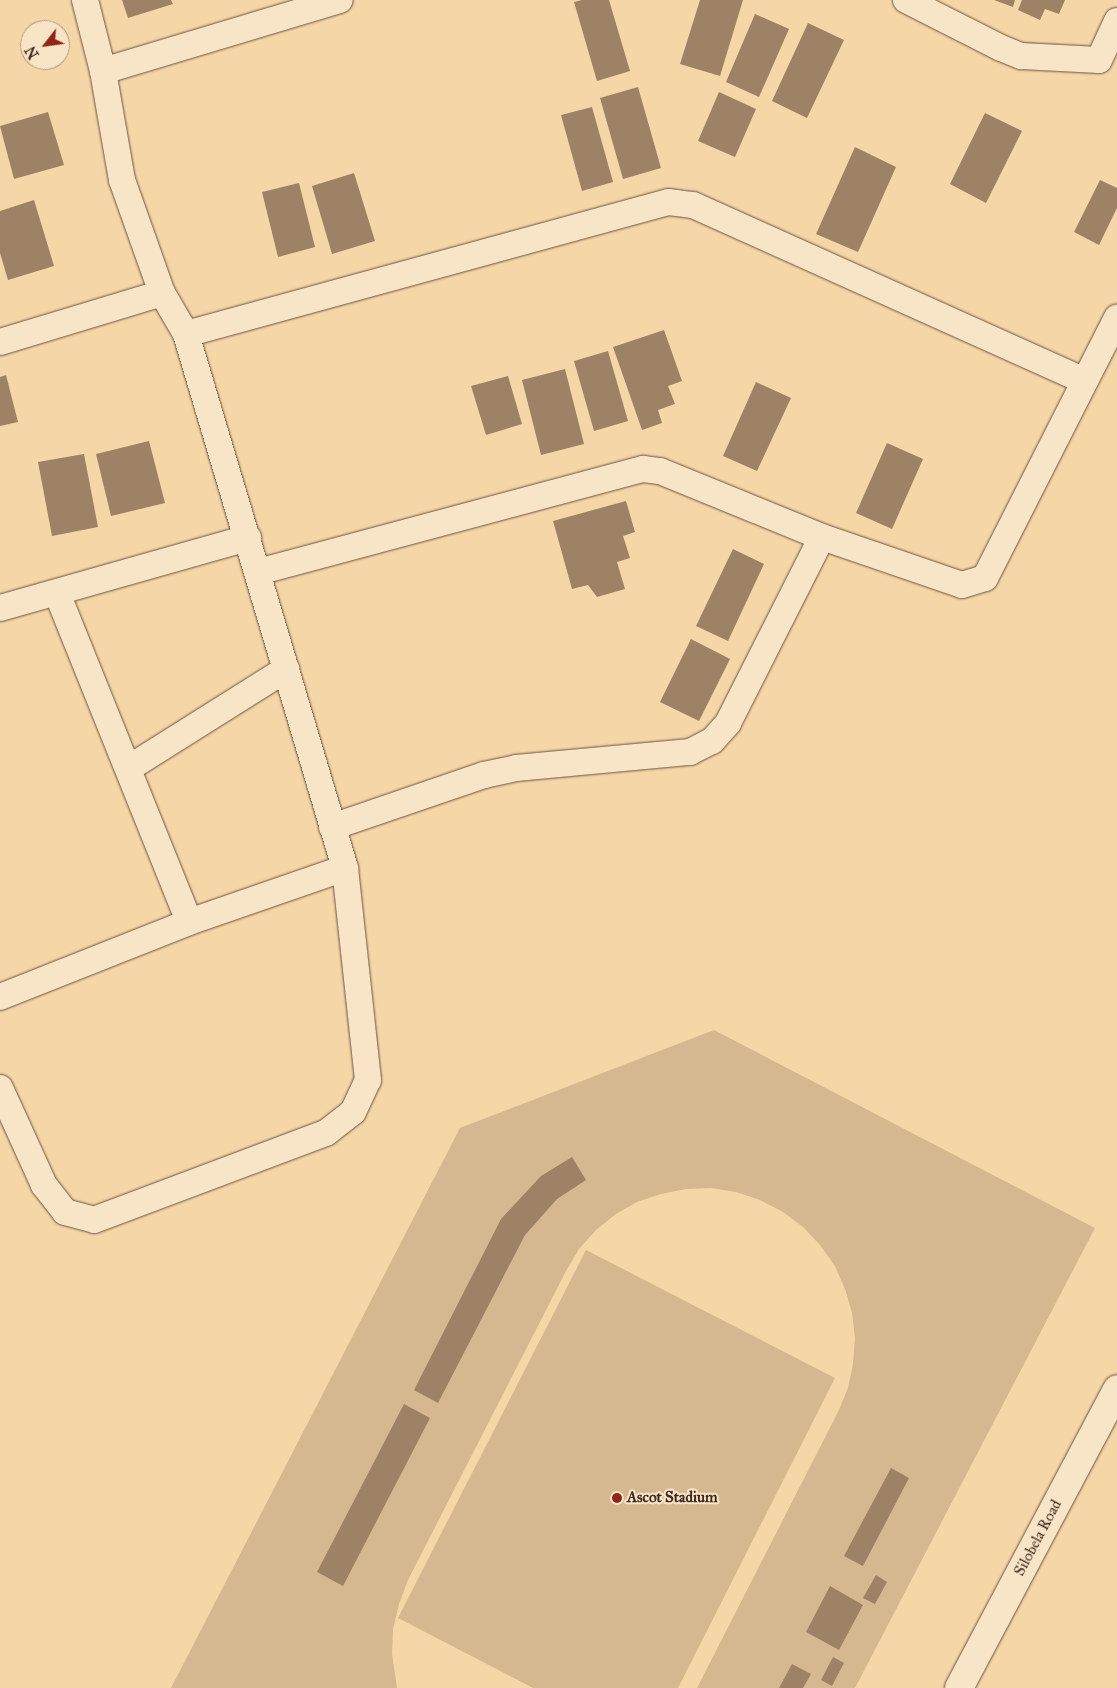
<!DOCTYPE html>
<style>
body{margin:0}
#map{position:relative;width:1117px;height:1688px;overflow:hidden;background:#f4d6a7;font-family:"IM FELL Great Primer",serif}
div>[style]{position:absolute}
.green>*{inset:0;background:#d5b890}
.building>*{inset:0;background:#9e8265}
.roads{filter:drop-shadow(0 0 1px #6d5340) drop-shadow(0 0 1px #6d5340)}
.street>*{height:26px;margin:-13px;padding:0 13px;transform-origin:13px;border-radius:13px;background:#f8e4c6}
.secondary>*{height:28px;margin:-14px;padding:0 14px;transform-origin:14px;border-radius:14px;background:#f8e4c6}
.dots>*{width:14px;height:14px;translate:-50% -50%;box-sizing:border-box;border:2px solid #f8e4c6;border-radius:50%}
span{translate:-50% -50%;white-space:nowrap;text-align:center;line-height:1.15;-webkit-text-stroke:4px #f8e4c6;paint-order:stroke}
.poi-label{font-size:15px;color:#40271e;font-weight:700}
.left{translate:0 -50%;text-align:left}
.street-label{font-size:15px;color:#40271e}
.north{position:absolute;left:20px;top:20px;width:50px;height:50px;box-sizing:border-box;background:#f8e4c6;border:1px solid #ae9883;border-radius:50%;rotate:240deg;font-size:14px;font-weight:700;line-height:20px;text-align:center;color:#40271e}
.north::after{content:'';display:block;margin:auto;width:18px;height:22px;background:#8f2418;clip-path:polygon(50% 0,100% 100%,50% 72%,0 100%)}
</style>
<div id="map">
<div class="green">
<i style="clip-path:polygon(714px 1030px,1095px 1228px,855px 1688px,697px 1688px,838px 1412px,848px 1388px,853px 1364px,855px 1338px,852px 1313px,845px 1289px,835px 1266px,820px 1245px,803px 1227px,783px 1212px,760px 1200px,736px 1192px,711px 1188px,686px 1189px,661px 1194px,637px 1202px,616px 1214px,596px 1230px,579px 1249px,566px 1271px,408px 1580px,399px 1604px,393px 1629px,392px 1654px,397px 1688px,171px 1688px,460px 1128px)"></i>
<i style="clip-path:polygon(586px 1250px,835px 1378px,678px 1688px,533px 1688px,398px 1618px)"></i>
</div>
<div class="building">
<i style="clip-path:polygon(122px 0,171px 0,173px 4px,128px 18px)"></i>
<i style="clip-path:polygon(582px 0,609px 0,630px 71px,597px 81px,574px 2px)"></i>
<i style="clip-path:polygon(700px 0,743px 0,720px 76px,680px 64px)"></i>
<i style="clip-path:polygon(994px 0,1015px 0,1013px 7px)"></i>
<i style="clip-path:polygon(1022px 0,1065px 0,1059px 14px,1045px 9px,1040px 20px,1018px 10px)"></i>
<i style="clip-path:polygon(755px 14px,789px 29px,759px 97px,726px 82px)"></i>
<i style="clip-path:polygon(808px 23px,844px 40px,807px 118px,772px 101px)"></i>
<i style="clip-path:polygon(638px 87px,661px 168px,623px 179px,600px 98px)"></i>
<i style="clip-path:polygon(719px 92px,756px 109px,735px 157px,698px 141px)"></i>
<i style="clip-path:polygon(592px 107px,613px 182px,582px 191px,561px 115px)"></i>
<i style="clip-path:polygon(48px 112px,64px 165px,14px 179px,0 126px)"></i>
<i style="clip-path:polygon(985px 113px,1022px 131px,986px 203px,950px 184px)"></i>
<i style="clip-path:polygon(855px 147px,896px 167px,858px 252px,816px 234px)"></i>
<i style="clip-path:polygon(354px 173px,375px 241px,332px 254px,312px 186px)"></i>
<i style="clip-path:polygon(1100px 180px,1117px 188px,1117px 208px,1099px 245px,1074px 232px)"></i>
<i style="clip-path:polygon(299px 183px,315px 247px,278px 257px,262px 192px)"></i>
<i style="clip-path:polygon(34px 200px,54px 266px,8px 280px,0 253px,0 211px)"></i>
<i style="clip-path:polygon(664px 330px,682px 381px,668px 386px,675px 404px,658px 410px,662px 423px,642px 430px,613px 347px)"></i>
<i style="clip-path:polygon(608px 351px,628px 421px,594px 431px,574px 361px)"></i>
<i style="clip-path:polygon(565px 369px,584px 444px,541px 455px,522px 380px)"></i>
<i style="clip-path:polygon(6px 375px,18px 422px,0 426px,0 377px)"></i>
<i style="clip-path:polygon(508px 376px,522px 424px,486px 435px,471px 386px)"></i>
<i style="clip-path:polygon(756px 382px,791px 398px,757px 471px,723px 456px)"></i>
<i style="clip-path:polygon(149px 441px,165px 503px,111px 516px,96px 454px)"></i>
<i style="clip-path:polygon(887px 443px,923px 459px,892px 529px,856px 513px)"></i>
<i style="clip-path:polygon(84px 454px,98px 527px,52px 536px,38px 462px)"></i>
<i style="clip-path:polygon(626px 501px,635px 532px,623px 536px,630px 558px,617px 562px,625px 589px,597px 597px,588px 585px,572px 589px,553px 521px)"></i>
<i style="clip-path:polygon(733px 549px,764px 564px,728px 641px,696px 626px)"></i>
<i style="clip-path:polygon(691px 639px,730px 659px,699px 721px,660px 702px)"></i>
<i style="clip-path:polygon(572px 1157px,586px 1180px,557px 1199px,525px 1235px,438px 1403px,414px 1390px,501px 1219px,541px 1176px)"></i>
<i style="clip-path:polygon(404px 1404px,430px 1418px,343px 1586px,317px 1572px)"></i>
<i style="clip-path:polygon(891px 1468px,909px 1478px,863px 1566px,844px 1556px)"></i>
<i style="clip-path:polygon(876px 1575px,887px 1582px,875px 1604px,863px 1598px)"></i>
<i style="clip-path:polygon(830px 1586px,863px 1605px,839px 1650px,806px 1632px)"></i>
<i style="clip-path:polygon(833px 1657px,844px 1663px,832px 1686px,821px 1680px)"></i>
<i style="clip-path:polygon(792px 1664px,811px 1674px,803px 1688px,779px 1688px)"></i>
</div>
<div class="roads">
<div class="street">
<i style="left:85px;top:0;width:73px;rotate:75.8deg"></i>
<i style="left:103px;top:71px;width:247px;rotate:-16.7deg"></i>
<i style="left:906px;top:0;width:106px;rotate:26.8deg"></i>
<i style="left:1001px;top:48px;width:22px;rotate:22deg"></i>
<i style="left:1021px;top:56px;width:78px;rotate:2.9deg"></i>
<i style="left:1099px;top:60px;width:43px;rotate:-65.2deg"></i>
<i style="left:186px;top:334px;width:500px;rotate:-15.3deg"></i>
<i style="left:668px;top:202px;width:25px;rotate:7deg"></i>
<i style="left:693px;top:205px;width:429px;rotate:24.2deg"></i>
<i style="left:0;top:342px;width:169px;rotate:-16.8deg"></i>
<i style="left:258px;top:572px;width:399px;rotate:-15deg"></i>
<i style="left:643px;top:469px;width:17px;rotate:7deg"></i>
<i style="left:660px;top:471px;width:175px;rotate:22.2deg"></i>
<i style="left:822px;top:537px;width:148px;rotate:18.9deg"></i>
<i style="left:962px;top:585px;width:24px;rotate:-17deg"></i>
<i style="left:985px;top:578px;width:292px;rotate:-63.1deg"></i>
<i style="left:57px;top:593px;width:354px;rotate:68.1deg"></i>
<i style="left:0;top:608px;width:258px;rotate:-15.8deg"></i>
<i style="left:129px;top:768px;width:186px;rotate:-32.2deg"></i>
<i style="left:332px;top:827px;width:161px;rotate:-18.9deg"></i>
<i style="left:484px;top:775px;width:33px;rotate:-12deg"></i>
<i style="left:516px;top:768px;width:175px;rotate:-5.3deg"></i>
<i style="left:690px;top:752px;width:25px;rotate:-27deg"></i>
<i style="left:712px;top:741px;width:24px;rotate:-48deg"></i>
<i style="left:728px;top:723px;width:208px;rotate:-63.2deg"></i>
<i style="left:0;top:997px;width:203px;rotate:-21.6deg"></i>
<i style="left:189px;top:922px;width:165px;rotate:-19.1deg"></i>
<i style="left:0;top:1088px;width:107px;rotate:65.6deg"></i>
<i style="left:44px;top:1185px;width:34px;rotate:52deg"></i>
<i style="left:65px;top:1212px;width:30px;rotate:15deg"></i>
<i style="left:94px;top:1220px;width:248px;rotate:-20.6deg"></i>
<i style="left:326px;top:1133px;width:34px;rotate:-38deg"></i>
<i style="left:353px;top:1112px;width:35px;rotate:-65deg"></i>
<i style="left:368px;top:1080px;width:213px;rotate:-96.2deg"></i>
<i style="left:345px;top:868px;width:557px;rotate:-106.58deg"></i>
<i style="left:186px;top:334px;width:48px;rotate:-120.3deg"></i>
<i style="left:162px;top:293px;width:120px;rotate:-109.5deg"></i>
<i style="left:122px;top:180px;width:111px;rotate:-99.9deg"></i>
</div>
<div class="secondary">
<i style="left:959px;top:1688px;width:338px;rotate:-62.1deg"></i>
</div>
</div>
<div class="dots">
<i style="left:617px;top:1498px;background:#8f2418"></i>
</div>
<div class="poi-label">
<span class="left" style="left:627px;top:1498px">Ascot Stadium</span>
</div>
<div class="street-label">
<span style="left:1038px;top:1538px;rotate:-62deg">Silobela Road</span>
</div>
<div class="north">N</div>
</div>
